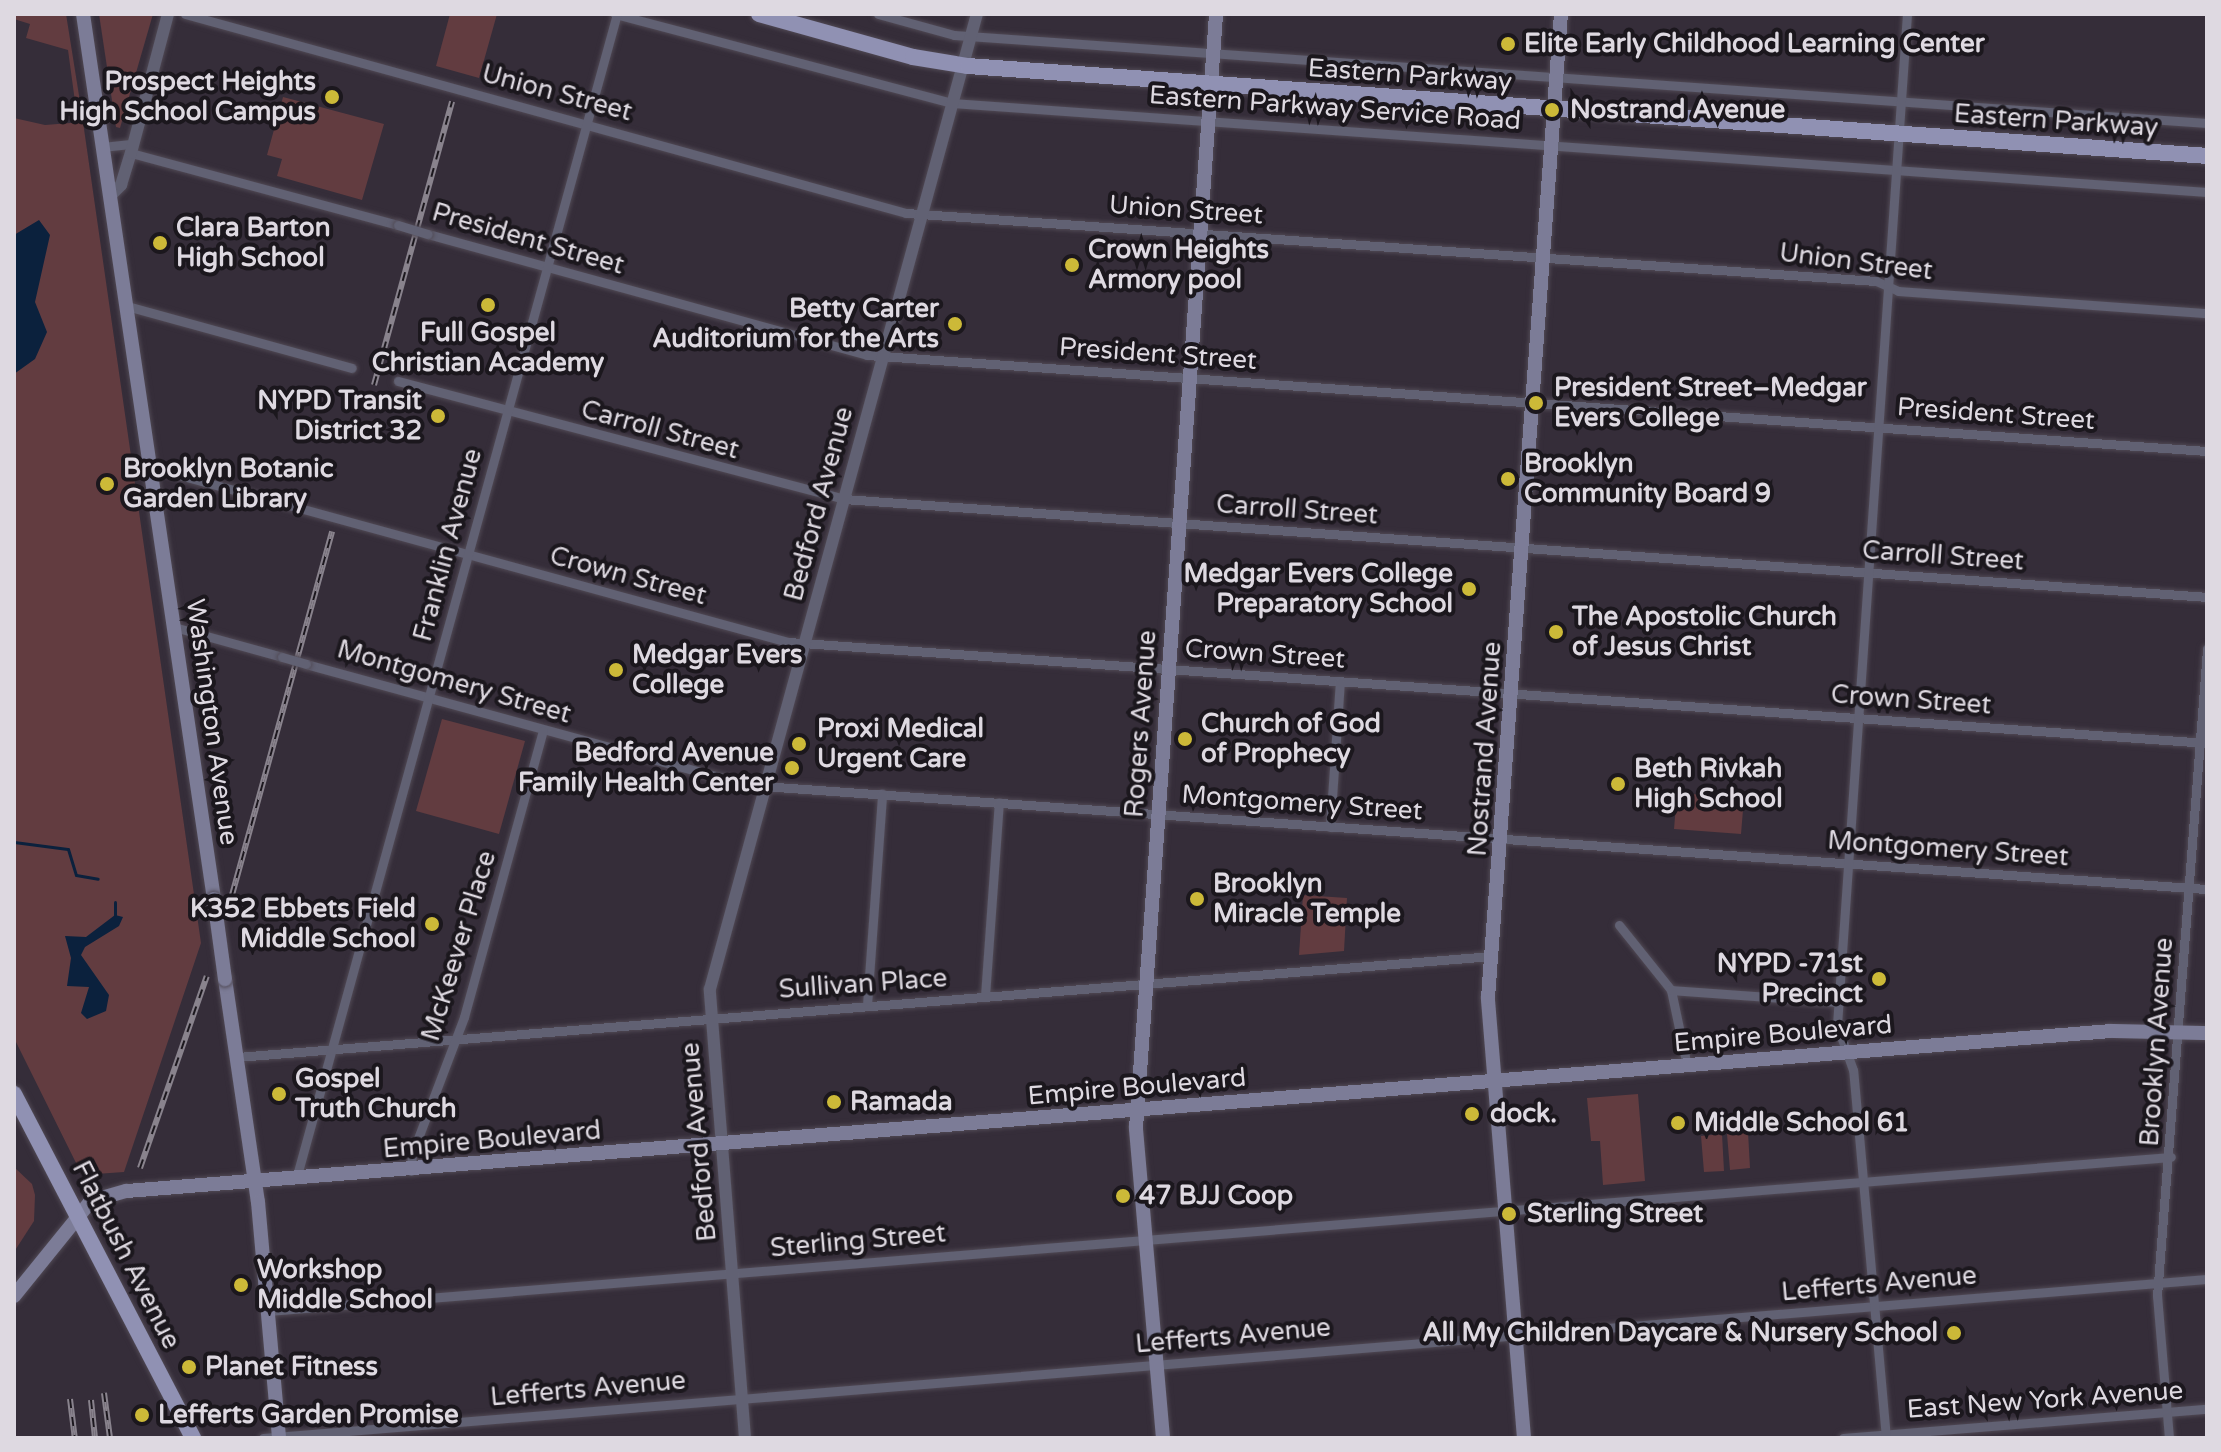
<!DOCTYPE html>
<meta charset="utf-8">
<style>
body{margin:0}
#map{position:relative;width:2221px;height:1452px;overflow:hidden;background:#352d39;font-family:"Varela Round",sans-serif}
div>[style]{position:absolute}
.green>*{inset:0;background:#623c40}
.water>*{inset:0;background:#0b213d}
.stream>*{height:3px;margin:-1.5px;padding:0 1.5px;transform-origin:1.5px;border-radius:1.5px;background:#0b213d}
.roads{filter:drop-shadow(0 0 2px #504954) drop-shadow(0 0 2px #504954)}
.minor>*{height:9px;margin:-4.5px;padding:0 4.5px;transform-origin:4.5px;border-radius:4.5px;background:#616173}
.tertiary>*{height:12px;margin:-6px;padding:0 6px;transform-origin:6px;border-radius:6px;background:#616173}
.secondary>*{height:14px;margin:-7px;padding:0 7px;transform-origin:7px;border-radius:7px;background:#7c7c97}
.primary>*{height:16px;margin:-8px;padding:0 8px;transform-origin:8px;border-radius:8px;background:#9091b3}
.rail>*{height:6px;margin-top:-3px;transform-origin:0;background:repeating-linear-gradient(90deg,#1b171d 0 9px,#89838d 0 18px);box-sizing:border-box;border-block:2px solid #89838d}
.bridges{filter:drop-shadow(0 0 2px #504954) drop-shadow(0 0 2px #504954)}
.minor-bridge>*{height:9px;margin:-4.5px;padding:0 4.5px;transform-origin:4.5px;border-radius:4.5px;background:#616173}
.secondary-bridge>*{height:14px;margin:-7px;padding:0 7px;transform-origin:7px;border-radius:7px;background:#7c7c97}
.dots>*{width:22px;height:22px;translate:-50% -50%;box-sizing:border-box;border:4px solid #1b171d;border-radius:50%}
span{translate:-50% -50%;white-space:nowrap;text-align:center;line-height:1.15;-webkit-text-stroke:8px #1b171d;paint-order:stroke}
.poi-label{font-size:26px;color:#ded9e1;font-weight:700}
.left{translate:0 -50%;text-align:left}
.right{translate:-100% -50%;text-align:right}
.street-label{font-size:26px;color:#ded9e1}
.frame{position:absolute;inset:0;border:16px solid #ded9e1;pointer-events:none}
</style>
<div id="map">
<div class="green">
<i style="clip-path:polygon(15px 14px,66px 14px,81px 108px,76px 109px,68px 50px,26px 38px,30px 24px,14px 19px)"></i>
<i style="clip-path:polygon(99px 14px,153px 14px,120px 128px,116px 127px)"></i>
<i style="clip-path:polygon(450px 14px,497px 14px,479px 78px,436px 66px)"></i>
<i style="clip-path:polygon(283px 97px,384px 124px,362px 200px,277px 176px,282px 159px,267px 155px)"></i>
<i style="clip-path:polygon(14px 118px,45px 125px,83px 122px,201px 943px,124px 1172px,82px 1175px,14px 1038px)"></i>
<i style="clip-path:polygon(442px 719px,525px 741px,499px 834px,416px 811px)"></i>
<i style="clip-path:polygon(1677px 793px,1744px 798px,1741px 834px,1674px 829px)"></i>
<i style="clip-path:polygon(1303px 895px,1347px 898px,1344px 951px,1299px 955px)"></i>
<i style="clip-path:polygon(1638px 1094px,1645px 1181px,1603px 1185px,1600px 1141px,1591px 1141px,1587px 1098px)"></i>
<i style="clip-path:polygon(1748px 1132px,1750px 1168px,1730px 1170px,1727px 1134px)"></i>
<i style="clip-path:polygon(1722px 1134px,1724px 1171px,1704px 1172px,1701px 1136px)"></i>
<i style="clip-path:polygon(14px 1167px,32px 1184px,35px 1195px,34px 1221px,14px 1252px)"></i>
</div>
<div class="water">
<i style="clip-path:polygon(39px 220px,50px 235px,35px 302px,47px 332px,35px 359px,14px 374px,14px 235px)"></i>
<i style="clip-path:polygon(115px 915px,123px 917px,119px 926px,85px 947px,81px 955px,109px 995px,106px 1011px,87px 1019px,81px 1013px,89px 987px,67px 986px,71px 958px,65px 936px,86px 937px)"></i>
</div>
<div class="stream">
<i style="left:14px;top:842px;width:54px;rotate:7.4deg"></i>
<i style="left:68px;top:849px;width:27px;rotate:73deg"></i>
<i style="left:76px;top:875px;width:22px;rotate:10deg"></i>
<i style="left:115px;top:902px;width:13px;rotate:90deg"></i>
</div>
<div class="roads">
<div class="minor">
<i style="left:185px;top:14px;width:748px;rotate:15.43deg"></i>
<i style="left:906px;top:213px;width:972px;rotate:4.01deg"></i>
<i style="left:1876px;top:281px;width:24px;rotate:24deg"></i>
<i style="left:1898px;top:291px;width:310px;rotate:4.1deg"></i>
<i style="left:615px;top:14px;width:349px;rotate:14.8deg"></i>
<i style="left:952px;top:103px;width:1258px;rotate:4.06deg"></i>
<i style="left:878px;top:14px;width:79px;rotate:15.4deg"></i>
<i style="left:954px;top:35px;width:1256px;rotate:4.02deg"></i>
<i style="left:102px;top:147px;width:31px;rotate:-6deg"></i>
<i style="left:131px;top:153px;width:277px;rotate:15.1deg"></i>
<i style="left:428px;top:234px;width:455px;rotate:15.4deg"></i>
<i style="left:867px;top:355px;width:1343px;rotate:4.1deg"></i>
<i style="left:127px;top:306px;width:233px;rotate:15.4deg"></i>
<i style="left:398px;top:381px;width:461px;rotate:14.8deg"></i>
<i style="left:844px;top:499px;width:1367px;rotate:4.11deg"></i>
<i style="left:150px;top:467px;width:662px;rotate:15.34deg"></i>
<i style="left:788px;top:642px;width:1423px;rotate:4.07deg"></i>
<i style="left:174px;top:627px;width:112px;rotate:15.5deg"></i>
<i style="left:306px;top:664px;width:458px;rotate:15.3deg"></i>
<i style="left:748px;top:785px;width:1463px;rotate:4.08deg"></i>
<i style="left:1330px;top:827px;width:146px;rotate:-86.1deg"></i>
<i style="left:1619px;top:925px;width:83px;rotate:51.3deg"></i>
<i style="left:1671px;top:990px;width:78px;rotate:78.1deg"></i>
<i style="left:1671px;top:990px;width:167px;rotate:4.1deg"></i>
<i style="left:985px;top:996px;width:194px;rotate:-85.9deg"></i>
<i style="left:867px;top:1005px;width:212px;rotate:-85.9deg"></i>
<i style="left:237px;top:1057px;width:1259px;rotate:-4.6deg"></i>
<i style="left:411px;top:1171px;width:17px;rotate:-87deg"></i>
<i style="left:412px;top:1154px;width:147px;rotate:-69.2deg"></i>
<i style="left:464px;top:1017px;width:297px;rotate:-74.6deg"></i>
<i style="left:296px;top:1179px;width:1208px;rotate:-74.6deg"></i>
<i style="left:268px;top:1311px;width:1909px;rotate:-4.63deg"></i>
<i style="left:263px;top:1438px;width:1950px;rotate:-4.68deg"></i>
<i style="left:1843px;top:1438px;width:365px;rotate:-4.6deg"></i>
<i style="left:1886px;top:1438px;width:369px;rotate:-95.1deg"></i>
<i style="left:1853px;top:1070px;width:48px;rotate:-109.6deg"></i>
<i style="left:1837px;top:1025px;width:1013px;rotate:-86.04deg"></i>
<i style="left:2169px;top:1438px;width:143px;rotate:-94.8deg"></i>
<i style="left:2157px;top:1296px;width:649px;rotate:-85.58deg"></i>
</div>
<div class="tertiary">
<i style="left:110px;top:196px;width:16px;rotate:-45deg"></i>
<i style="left:121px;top:185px;width:34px;rotate:-73deg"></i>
<i style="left:131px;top:153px;width:144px;rotate:-75.1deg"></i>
<i style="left:745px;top:1438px;width:450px;rotate:-94.5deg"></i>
<i style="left:710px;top:989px;width:1011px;rotate:-74.69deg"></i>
</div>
<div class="secondary">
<i style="left:83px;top:14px;width:895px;rotate:81.58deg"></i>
<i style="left:225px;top:979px;width:225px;rotate:81.6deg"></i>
<i style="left:258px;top:1202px;width:237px;rotate:84.9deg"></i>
<i style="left:14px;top:1296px;width:122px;rotate:-51deg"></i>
<i style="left:91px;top:1201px;width:37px;rotate:-16deg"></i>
<i style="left:127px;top:1191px;width:1989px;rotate:-4.61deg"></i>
<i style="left:2110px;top:1031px;width:97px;rotate:1.2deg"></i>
<i style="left:1163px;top:1438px;width:311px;rotate:-95deg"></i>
<i style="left:1136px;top:1128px;width:1117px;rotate:-85.89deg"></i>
<i style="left:1524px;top:1438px;width:441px;rotate:-94.7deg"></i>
<i style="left:1488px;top:998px;width:987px;rotate:-85.76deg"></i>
</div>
<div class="primary">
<i style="left:759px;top:14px;width:160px;rotate:15.6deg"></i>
<i style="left:913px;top:57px;width:56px;rotate:9.3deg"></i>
<i style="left:968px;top:66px;width:1242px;rotate:4.15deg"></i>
<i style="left:14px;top:1094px;width:388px;rotate:62.5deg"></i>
</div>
</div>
<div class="rail">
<i style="left:374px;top:385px;width:294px;rotate:-74.6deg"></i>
<i style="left:232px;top:895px;width:377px;rotate:-74.6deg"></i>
<i style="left:140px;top:1168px;width:203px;rotate:-70.8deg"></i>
<i style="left:104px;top:1393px;width:45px;rotate:82.4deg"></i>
<i style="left:70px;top:1399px;width:39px;rotate:83deg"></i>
<i style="left:91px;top:1400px;width:38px;rotate:84deg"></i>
</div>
<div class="bridges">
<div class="minor-bridge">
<i style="left:398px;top:225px;width:31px;rotate:17deg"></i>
<i style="left:282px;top:657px;width:25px;rotate:16deg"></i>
</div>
<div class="secondary-bridge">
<i style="left:214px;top:899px;width:81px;rotate:82.2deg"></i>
</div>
</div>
<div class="dots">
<i style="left:1508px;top:44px;background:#ccb938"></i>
<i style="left:332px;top:97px;background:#ccb938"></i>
<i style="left:1552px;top:110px;background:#ccb938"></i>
<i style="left:160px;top:243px;background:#ccb938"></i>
<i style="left:1072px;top:265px;background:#ccb938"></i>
<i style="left:488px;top:305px;background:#ccb938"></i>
<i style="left:955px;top:324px;background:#ccb938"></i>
<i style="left:1536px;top:403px;background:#ccb938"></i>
<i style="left:438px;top:416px;background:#ccb938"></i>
<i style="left:1508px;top:479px;background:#ccb938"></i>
<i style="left:107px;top:484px;background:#ccb938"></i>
<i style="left:1469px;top:589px;background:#ccb938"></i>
<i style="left:1556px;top:632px;background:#ccb938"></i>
<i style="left:616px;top:670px;background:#ccb938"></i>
<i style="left:1185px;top:739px;background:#ccb938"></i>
<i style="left:799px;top:744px;background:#ccb938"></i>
<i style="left:792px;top:768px;background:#ccb938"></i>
<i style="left:1618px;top:784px;background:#ccb938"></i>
<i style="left:1197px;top:899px;background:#ccb938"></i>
<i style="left:432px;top:924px;background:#ccb938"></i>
<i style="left:1879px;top:979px;background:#ccb938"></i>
<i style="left:279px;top:1094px;background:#ccb938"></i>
<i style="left:834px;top:1102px;background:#ccb938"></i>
<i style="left:1472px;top:1114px;background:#ccb938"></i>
<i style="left:1678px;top:1123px;background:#ccb938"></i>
<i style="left:1123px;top:1196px;background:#ccb938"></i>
<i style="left:1509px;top:1214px;background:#ccb938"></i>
<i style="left:241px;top:1285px;background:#ccb938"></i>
<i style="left:1954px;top:1333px;background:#ccb938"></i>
<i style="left:189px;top:1367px;background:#ccb938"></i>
<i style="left:142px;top:1415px;background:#ccb938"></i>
</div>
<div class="poi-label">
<span class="left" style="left:1524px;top:44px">Elite Early Childhood Learning Center</span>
<span class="right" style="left:316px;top:97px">Prospect Heights<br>High School Campus</span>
<span class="left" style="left:1570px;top:110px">Nostrand Avenue</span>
<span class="left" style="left:176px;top:243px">Clara Barton<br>High School</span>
<span class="left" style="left:1088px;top:265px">Crown Heights<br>Armory pool</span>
<span class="right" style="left:939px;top:324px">Betty Carter<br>Auditorium for the Arts</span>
<span style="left:488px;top:348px">Full Gospel<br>Christian Academy</span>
<span class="left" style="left:1554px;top:403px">President Street–Medgar<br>Evers College</span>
<span class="right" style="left:422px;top:416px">NYPD Transit<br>District 32</span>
<span class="left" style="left:1524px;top:479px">Brooklyn<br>Community Board 9</span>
<span class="left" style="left:123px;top:484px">Brooklyn Botanic<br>Garden Library</span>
<span class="right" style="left:1453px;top:589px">Medgar Evers College<br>Preparatory School</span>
<span class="left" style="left:1572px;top:632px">The Apostolic Church<br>of Jesus Christ</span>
<span class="left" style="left:632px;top:670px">Medgar Evers<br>College</span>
<span class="left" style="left:1201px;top:739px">Church of God<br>of Prophecy</span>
<span class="left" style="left:817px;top:744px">Proxi Medical<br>Urgent Care</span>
<span class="right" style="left:774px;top:768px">Bedford Avenue<br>Family Health Center</span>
<span class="left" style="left:1634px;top:784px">Beth Rivkah<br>High School</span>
<span class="left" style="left:1213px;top:899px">Brooklyn<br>Miracle Temple</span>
<span class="right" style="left:416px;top:924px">K352 Ebbets Field<br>Middle School</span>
<span class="right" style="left:1863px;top:979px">NYPD -71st<br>Precinct</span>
<span class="left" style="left:295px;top:1094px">Gospel<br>Truth Church</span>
<span class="left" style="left:850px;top:1102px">Ramada</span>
<span class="left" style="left:1490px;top:1114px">dock.</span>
<span class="left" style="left:1694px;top:1123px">Middle School 61</span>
<span class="left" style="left:1139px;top:1196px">47 BJJ Coop</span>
<span class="left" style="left:1527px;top:1214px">Sterling Street</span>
<span class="left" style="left:257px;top:1285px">Workshop<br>Middle School</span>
<span class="right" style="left:1938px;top:1333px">All My Children Daycare &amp; Nursery School</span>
<span class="left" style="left:205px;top:1367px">Planet Fitness</span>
<span class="left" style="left:158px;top:1415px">Lefferts Garden Promise</span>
</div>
<div class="street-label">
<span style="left:1410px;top:75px;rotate:4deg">Eastern Parkway</span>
<span style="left:557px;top:93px;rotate:15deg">Union Street</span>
<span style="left:1335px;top:108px;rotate:4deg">Eastern Parkway Service Road</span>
<span style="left:2056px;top:121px;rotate:4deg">Eastern Parkway</span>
<span style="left:1186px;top:210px;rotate:4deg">Union Street</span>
<span style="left:528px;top:239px;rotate:16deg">President Street</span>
<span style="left:1856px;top:262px;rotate:7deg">Union Street</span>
<span style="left:1158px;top:354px;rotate:4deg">President Street</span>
<span style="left:1996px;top:414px;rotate:4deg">President Street</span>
<span style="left:660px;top:430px;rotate:15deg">Carroll Street</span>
<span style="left:819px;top:504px;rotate:-75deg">Bedford Avenue</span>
<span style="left:1297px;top:510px;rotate:4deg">Carroll Street</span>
<span style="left:448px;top:545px;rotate:-75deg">Franklin Avenue</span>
<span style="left:1943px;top:556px;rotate:4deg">Carroll Street</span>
<span style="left:628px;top:576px;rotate:15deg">Crown Street</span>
<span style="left:1265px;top:654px;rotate:4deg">Crown Street</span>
<span style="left:454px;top:682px;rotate:16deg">Montgomery Street</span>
<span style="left:1911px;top:700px;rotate:4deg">Crown Street</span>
<span style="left:212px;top:722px;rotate:82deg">Washington Avenue</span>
<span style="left:1141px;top:724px;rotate:-86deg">Rogers Avenue</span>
<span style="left:1485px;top:749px;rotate:-86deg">Nostrand Avenue</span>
<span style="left:1302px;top:803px;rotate:4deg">Montgomery Street</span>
<span style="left:1948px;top:849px;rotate:4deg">Montgomery Street</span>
<span style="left:459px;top:946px;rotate:-73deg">McKeever Place</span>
<span style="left:863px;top:984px;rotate:-4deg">Sullivan Place</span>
<span style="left:1783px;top:1034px;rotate:-5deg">Empire Boulevard</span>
<span style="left:2157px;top:1042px;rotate:-86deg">Brooklyn Avenue</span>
<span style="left:1137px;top:1087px;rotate:-5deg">Empire Boulevard</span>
<span style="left:492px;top:1140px;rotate:-5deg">Empire Boulevard</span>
<span style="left:699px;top:1142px;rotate:-95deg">Bedford Avenue</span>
<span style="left:858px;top:1241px;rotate:-5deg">Sterling Street</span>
<span style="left:126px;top:1255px;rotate:63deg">Flatbush Avenue</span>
<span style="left:1879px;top:1284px;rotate:-5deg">Lefferts Avenue</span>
<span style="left:1233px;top:1336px;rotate:-5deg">Lefferts Avenue</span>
<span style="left:588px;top:1389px;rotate:-5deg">Lefferts Avenue</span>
<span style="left:2045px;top:1400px;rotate:-4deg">East New York Avenue</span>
</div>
<div class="frame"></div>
</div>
